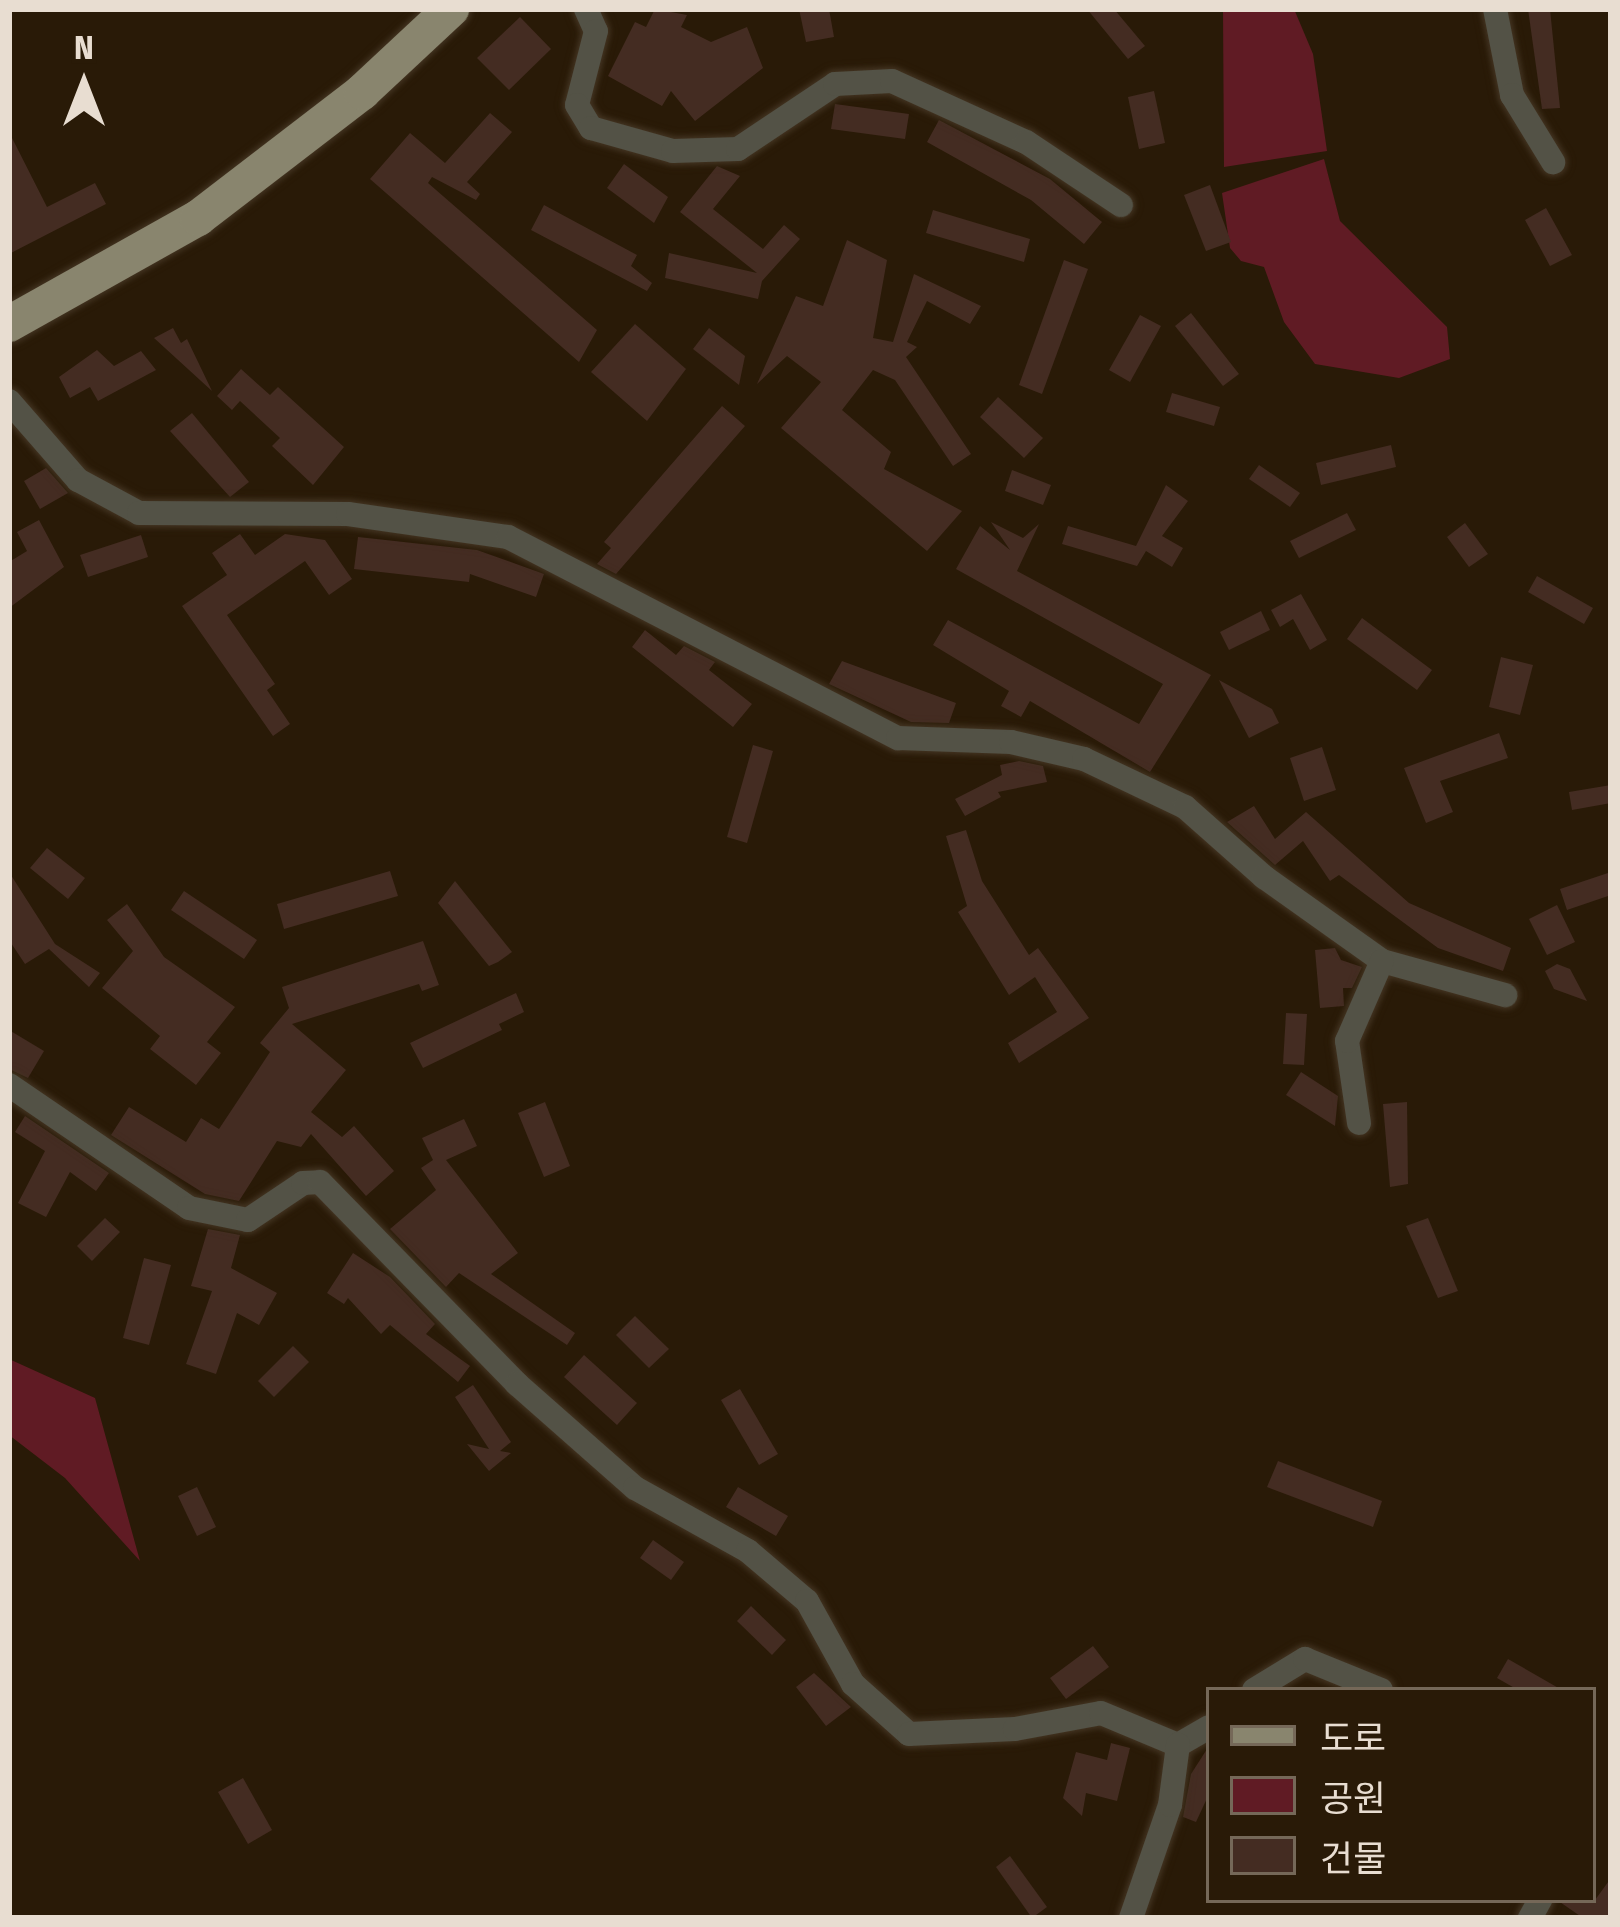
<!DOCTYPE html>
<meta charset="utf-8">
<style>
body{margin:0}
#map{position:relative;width:1620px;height:1927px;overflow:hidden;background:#291a07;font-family:"Fira Sans Condensed","Noto Sans KR",sans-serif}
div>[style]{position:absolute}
.green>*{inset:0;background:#601b24}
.building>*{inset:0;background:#442c22}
.roads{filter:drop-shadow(0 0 3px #443523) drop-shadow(0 0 3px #443523)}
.street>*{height:24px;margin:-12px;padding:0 12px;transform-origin:12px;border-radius:12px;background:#535246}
.primary>*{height:36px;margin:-18px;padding:0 18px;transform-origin:18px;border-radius:18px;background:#89856e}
span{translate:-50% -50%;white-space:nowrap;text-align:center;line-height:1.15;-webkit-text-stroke:9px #291a07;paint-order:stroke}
.frame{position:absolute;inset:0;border:12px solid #e8ddd1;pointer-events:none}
.legend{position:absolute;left:1206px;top:1687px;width:390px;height:216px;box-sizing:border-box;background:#291a07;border:3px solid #756858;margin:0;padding:15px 21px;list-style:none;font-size:36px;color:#e8ddd1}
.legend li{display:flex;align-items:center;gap:24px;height:60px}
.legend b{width:60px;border:3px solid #756858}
.north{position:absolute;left:24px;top:24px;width:120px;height:120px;-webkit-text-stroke:9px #291a07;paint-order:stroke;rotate:0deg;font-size:33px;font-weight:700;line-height:48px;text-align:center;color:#e8ddd1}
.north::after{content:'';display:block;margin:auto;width:42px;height:54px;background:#e8ddd1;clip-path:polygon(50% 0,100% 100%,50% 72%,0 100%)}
</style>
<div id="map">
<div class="green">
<i style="clip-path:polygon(1223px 9px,1294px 9px,1313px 54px,1327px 151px,1224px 167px)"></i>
<i style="clip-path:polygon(1324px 159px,1340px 221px,1447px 327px,1450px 359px,1399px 378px,1315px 364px,1284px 322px,1264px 267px,1241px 261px,1230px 248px,1222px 193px)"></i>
<i style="clip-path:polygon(9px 1359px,95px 1398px,140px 1561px,65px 1478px,9px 1435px)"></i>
</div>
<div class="building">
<i style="clip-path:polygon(655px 9px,687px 15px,681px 27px,711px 42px,747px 27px,763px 68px,695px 121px,671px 91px,662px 106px,608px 76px,635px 22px,646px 27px)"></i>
<i style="clip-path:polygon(799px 9px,829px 9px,834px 37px,806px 42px)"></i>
<i style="clip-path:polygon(1087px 9px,1114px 9px,1145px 46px,1128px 59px)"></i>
<i style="clip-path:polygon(1528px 9px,1550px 9px,1560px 108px,1542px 109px)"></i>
<i style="clip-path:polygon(520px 17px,551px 49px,509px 90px,477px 58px)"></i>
<i style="clip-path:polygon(1154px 91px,1165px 143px,1139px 149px,1128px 97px)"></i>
<i style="clip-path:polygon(835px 104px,909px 114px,905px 139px,831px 129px)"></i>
<i style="clip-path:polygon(490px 113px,512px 132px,467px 182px,480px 194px,476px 200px,432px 177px,428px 183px,597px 330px,579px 362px,370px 179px,410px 133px,445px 163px)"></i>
<i style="clip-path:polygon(939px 120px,1050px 179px,1102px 222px,1084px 244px,1031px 200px,927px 142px)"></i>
<i style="clip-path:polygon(9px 132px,47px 207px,95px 183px,106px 204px,9px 254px)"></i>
<i style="clip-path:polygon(624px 164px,668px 197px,654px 223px,607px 188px)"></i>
<i style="clip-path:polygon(717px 166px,740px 176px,713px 209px,763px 249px,784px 225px,800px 239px,762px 281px,758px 299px,665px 278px,669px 253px,757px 273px,680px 212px)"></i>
<i style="clip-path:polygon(1210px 185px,1231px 242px,1206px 251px,1184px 195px)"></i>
<i style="clip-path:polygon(544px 205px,637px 255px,631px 266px,652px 283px,647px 291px,531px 230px)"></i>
<i style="clip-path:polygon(1546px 208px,1572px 255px,1550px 266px,1525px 220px)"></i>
<i style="clip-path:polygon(933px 210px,1030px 239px,1024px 262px,926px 233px)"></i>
<i style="clip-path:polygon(847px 240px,887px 260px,873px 338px,893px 342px,914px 274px,981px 306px,970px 324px,927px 301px,907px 342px,917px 347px,906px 357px,971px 454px,953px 466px,895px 380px,873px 370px,842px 410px,891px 452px,884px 469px,962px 511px,927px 551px,781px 428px,821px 382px,787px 356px,757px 384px,796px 296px,823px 306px)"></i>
<i style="clip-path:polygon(1064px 260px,1088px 269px,1042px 394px,1019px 385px)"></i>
<i style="clip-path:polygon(1191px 313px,1239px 374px,1223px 386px,1175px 326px)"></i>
<i style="clip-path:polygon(1140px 315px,1161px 326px,1130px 382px,1109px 370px)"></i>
<i style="clip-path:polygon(635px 324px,686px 369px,647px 421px,591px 372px)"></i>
<i style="clip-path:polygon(173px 328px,181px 343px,187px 339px,212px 391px,154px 338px)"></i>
<i style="clip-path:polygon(709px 328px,745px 356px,739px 385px,693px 349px)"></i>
<i style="clip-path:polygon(97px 350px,114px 366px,141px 351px,156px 370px,98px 401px,90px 387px,70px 398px,59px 377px)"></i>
<i style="clip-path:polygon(241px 369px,270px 395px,278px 387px,344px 447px,313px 485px,272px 446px,280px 438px,240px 401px,232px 410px,217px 396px)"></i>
<i style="clip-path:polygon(1172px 393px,1220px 407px,1214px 426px,1166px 412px)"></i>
<i style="clip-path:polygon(998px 397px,1043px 438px,1024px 458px,980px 417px)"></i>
<i style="clip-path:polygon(722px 406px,745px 426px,616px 574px,597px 564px,611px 548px,604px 542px)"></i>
<i style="clip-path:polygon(192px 413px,249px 482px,230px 497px,170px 431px)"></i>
<i style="clip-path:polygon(1391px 445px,1396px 467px,1321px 485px,1316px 463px)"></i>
<i style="clip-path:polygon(1259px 465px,1300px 493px,1290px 507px,1249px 479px)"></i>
<i style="clip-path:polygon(46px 468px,68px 493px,40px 509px,24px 481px)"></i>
<i style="clip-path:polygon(1012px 470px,1051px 485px,1043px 505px,1005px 491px)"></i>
<i style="clip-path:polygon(1166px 485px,1188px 501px,1162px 536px,1183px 548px,1172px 567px,1146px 551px,1137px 566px,1062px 544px,1068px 526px,1136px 546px)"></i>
<i style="clip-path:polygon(1347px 513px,1356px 530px,1299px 558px,1290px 541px)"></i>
<i style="clip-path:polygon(39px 520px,64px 567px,9px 608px,9px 562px,27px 551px,17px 532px)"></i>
<i style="clip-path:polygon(991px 522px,1023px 538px,1039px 524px,1017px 571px,1211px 675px,1150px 772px,1030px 701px,1021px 717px,1001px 706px,1009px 691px,933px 645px,948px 620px,1139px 724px,1163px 684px,956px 569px,980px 526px,1010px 550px)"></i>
<i style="clip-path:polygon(1465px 523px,1488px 554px,1469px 567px,1447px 537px)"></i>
<i style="clip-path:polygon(240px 534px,255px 555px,285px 534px,325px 540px,352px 579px,329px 595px,305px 561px,227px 615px,275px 684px,267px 690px,290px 724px,273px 736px,182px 606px,227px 575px,212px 553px)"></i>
<i style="clip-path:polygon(141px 535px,148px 557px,88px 577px,80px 555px)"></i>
<i style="clip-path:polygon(358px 537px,477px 550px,544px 574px,536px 597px,470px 574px,469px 582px,354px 569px)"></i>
<i style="clip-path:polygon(1537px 576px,1593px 608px,1584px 624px,1528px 592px)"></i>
<i style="clip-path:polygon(1301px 594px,1327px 640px,1310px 650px,1293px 619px,1280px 627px,1271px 610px)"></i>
<i style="clip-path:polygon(1261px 611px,1270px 630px,1229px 650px,1220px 632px)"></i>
<i style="clip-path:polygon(1362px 618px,1432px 670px,1417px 690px,1347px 639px)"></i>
<i style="clip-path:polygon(645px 630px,676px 655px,684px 646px,715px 662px,709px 670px,752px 704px,733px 727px,632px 647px)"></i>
<i style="clip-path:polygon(1501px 657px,1533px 665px,1520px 715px,1489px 707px)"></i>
<i style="clip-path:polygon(842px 661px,956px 703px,949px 723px,911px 722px,829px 684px)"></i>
<i style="clip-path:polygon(1219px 680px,1272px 709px,1279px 723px,1249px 738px)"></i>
<i style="clip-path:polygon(1499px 733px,1508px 758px,1440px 781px,1453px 812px,1426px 823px,1404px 768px)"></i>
<i style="clip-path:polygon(753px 745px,773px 751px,747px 843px,727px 837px)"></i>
<i style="clip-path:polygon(1322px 747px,1336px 790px,1304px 801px,1290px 758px)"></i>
<i style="clip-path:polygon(1019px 761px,1043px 766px,1047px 782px,998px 792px,1001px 797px,965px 816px,955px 799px,1002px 775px,1000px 765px)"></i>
<i style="clip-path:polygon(1611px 785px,1611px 803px,1572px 810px,1569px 792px)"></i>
<i style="clip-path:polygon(1254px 806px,1275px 839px,1306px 812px,1409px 903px,1511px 948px,1503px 971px,1438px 948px,1339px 875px,1330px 881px,1303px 841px,1275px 865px,1227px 822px)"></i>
<i style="clip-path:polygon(966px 830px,982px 881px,1029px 955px,1038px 948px,1089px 1018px,1019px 1063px,1008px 1043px,1057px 1012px,1035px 977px,1009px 995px,958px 912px,967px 906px,946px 836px)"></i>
<i style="clip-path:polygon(47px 848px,85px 878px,68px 899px,30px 868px)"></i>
<i style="clip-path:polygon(390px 871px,398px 896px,284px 929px,277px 904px)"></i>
<i style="clip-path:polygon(9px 872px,55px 944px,100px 973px,89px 987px,49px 949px,25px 964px,9px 940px)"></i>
<i style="clip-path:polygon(1611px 872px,1611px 895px,1567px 910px,1560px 889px)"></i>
<i style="clip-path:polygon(455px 881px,512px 952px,498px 962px,489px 966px,438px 903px)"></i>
<i style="clip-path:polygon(184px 891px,257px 940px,244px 959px,171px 910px)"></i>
<i style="clip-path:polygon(127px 904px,164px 957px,235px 1007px,207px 1042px,221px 1053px,196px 1085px,150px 1049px,160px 1036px,102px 988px,133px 951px,107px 920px)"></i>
<i style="clip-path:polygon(1557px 905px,1575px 942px,1547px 955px,1529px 919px)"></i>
<i style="clip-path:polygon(423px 941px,439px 985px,422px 991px,419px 984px,292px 1024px,346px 1070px,311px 1112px,342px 1137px,354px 1126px,394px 1171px,366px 1196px,311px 1134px,301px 1147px,277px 1141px,239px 1201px,205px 1194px,111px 1135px,129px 1107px,186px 1142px,201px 1118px,219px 1129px,270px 1052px,260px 1043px,289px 1008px,282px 987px)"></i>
<i style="clip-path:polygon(1335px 948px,1341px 960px,1362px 967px,1352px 988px,1343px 988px,1344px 1006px,1320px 1008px,1315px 950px)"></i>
<i style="clip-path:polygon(1557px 964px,1570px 969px,1587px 1001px,1554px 989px,1545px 971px)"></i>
<i style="clip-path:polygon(516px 993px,524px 1012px,499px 1024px,502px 1030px,423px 1068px,410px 1043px)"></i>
<i style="clip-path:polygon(1286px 1013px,1307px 1014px,1304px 1065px,1283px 1064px)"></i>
<i style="clip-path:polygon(9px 1030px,44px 1051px,28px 1078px,9px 1069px)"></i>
<i style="clip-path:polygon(1301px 1072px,1338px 1096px,1335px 1126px,1286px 1095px)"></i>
<i style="clip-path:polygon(545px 1102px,570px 1166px,544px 1177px,518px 1113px)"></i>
<i style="clip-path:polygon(1407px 1102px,1408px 1184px,1390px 1187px,1383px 1104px)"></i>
<i style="clip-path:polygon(25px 1116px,109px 1173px,96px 1191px,70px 1172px,46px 1217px,18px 1203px,45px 1151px,15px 1132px)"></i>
<i style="clip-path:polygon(464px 1119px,477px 1146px,446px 1160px,518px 1253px,491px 1274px,575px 1333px,567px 1345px,459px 1273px,446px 1287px,390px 1229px,436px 1190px,421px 1168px,433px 1160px,422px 1138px)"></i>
<i style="clip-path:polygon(105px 1218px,120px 1232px,92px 1261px,77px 1246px)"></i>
<i style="clip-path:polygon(1428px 1218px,1458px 1291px,1438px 1298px,1406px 1226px)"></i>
<i style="clip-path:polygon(208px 1229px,240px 1235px,231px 1268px,277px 1293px,259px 1325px,237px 1313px,216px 1374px,186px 1364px,212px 1291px,191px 1286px)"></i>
<i style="clip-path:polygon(353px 1253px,390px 1277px,435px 1324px,426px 1334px,470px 1366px,458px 1382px,390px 1325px,381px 1334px,348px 1298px,344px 1304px,327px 1293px)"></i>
<i style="clip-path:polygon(144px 1258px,171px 1265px,149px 1345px,123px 1338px)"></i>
<i style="clip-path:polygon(635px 1316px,669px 1349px,649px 1368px,616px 1335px)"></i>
<i style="clip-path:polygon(293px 1346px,309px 1362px,274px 1397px,258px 1381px)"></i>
<i style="clip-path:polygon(584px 1355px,637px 1403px,617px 1425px,564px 1377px)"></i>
<i style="clip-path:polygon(473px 1385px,511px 1442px,500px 1451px,511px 1453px,489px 1471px,467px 1444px,489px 1449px,455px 1397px)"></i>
<i style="clip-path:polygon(740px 1389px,778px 1454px,759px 1465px,721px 1400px)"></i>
<i style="clip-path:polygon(1278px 1461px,1382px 1501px,1373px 1527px,1267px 1487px)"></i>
<i style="clip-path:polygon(197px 1487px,216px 1527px,197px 1536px,178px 1496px)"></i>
<i style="clip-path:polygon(738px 1487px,788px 1516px,776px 1536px,726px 1507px)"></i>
<i style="clip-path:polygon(653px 1540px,684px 1562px,671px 1580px,640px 1558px)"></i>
<i style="clip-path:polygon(751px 1606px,786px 1640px,772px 1655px,737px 1621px)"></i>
<i style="clip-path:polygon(1093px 1646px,1109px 1667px,1066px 1699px,1050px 1678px)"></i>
<i style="clip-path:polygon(1508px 1659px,1562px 1690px,1518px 1690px,1497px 1678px)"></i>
<i style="clip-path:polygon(814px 1673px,851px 1707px,826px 1726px,796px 1687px)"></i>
<i style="clip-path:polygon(1111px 1743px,1130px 1748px,1117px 1801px,1086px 1793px,1082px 1816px,1063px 1798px,1076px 1752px,1107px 1760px)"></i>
<i style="clip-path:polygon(1209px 1746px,1209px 1794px,1196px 1822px,1183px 1817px,1191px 1774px)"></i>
<i style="clip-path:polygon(243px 1778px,272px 1830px,248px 1844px,218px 1792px)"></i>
<i style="clip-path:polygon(1010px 1856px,1047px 1907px,1032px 1918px,996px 1867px)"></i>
<i style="clip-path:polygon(1611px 1878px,1611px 1918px,1583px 1918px,1557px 1900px,1595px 1900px)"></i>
</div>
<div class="roads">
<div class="street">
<i style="left:586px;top:9px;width:24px;rotate:66deg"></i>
<i style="left:596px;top:31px;width:76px;rotate:104.4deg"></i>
<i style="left:577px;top:105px;width:27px;rotate:59deg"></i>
<i style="left:591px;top:128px;width:85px;rotate:15.7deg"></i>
<i style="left:673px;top:151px;width:65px;rotate:-1.8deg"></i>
<i style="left:738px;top:149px;width:117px;rotate:-33.8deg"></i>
<i style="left:835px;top:84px;width:57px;rotate:-3deg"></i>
<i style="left:892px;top:81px;width:147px;rotate:24.5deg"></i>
<i style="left:1026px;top:142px;width:114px;rotate:33.6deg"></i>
<i style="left:1495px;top:9px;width:88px;rotate:78.8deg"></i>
<i style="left:1512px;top:95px;width:79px;rotate:58.5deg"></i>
<i style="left:9px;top:401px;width:105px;rotate:48.9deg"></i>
<i style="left:78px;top:480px;width:69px;rotate:28.4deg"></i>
<i style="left:139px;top:513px;width:209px;rotate:0.3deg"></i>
<i style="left:348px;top:514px;width:162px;rotate:8.2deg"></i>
<i style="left:508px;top:537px;width:439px;rotate:27.3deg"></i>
<i style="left:898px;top:738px;width:113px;rotate:2deg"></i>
<i style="left:1011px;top:742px;width:75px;rotate:13.1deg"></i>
<i style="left:1084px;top:759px;width:112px;rotate:25.4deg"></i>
<i style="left:1185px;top:807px;width:106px;rotate:41.5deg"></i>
<i style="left:1264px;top:877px;width:145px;rotate:35.4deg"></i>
<i style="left:1382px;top:961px;width:128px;rotate:15.5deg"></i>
<i style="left:9px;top:1085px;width:218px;rotate:34.3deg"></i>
<i style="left:189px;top:1208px;width:60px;rotate:11.5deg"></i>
<i style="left:248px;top:1220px;width:66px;rotate:-33.9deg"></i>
<i style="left:303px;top:1183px;width:17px;rotate:-3deg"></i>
<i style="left:320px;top:1182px;width:282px;rotate:45.7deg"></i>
<i style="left:517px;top:1384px;width:157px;rotate:41.4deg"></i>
<i style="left:635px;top:1488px;width:129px;rotate:29.1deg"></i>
<i style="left:748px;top:1551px;width:77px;rotate:40.3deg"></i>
<i style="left:807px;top:1601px;width:95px;rotate:61deg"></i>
<i style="left:853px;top:1684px;width:75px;rotate:41.8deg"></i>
<i style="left:909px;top:1734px;width:106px;rotate:-2.7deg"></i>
<i style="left:1015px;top:1729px;width:87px;rotate:-10.5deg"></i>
<i style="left:1101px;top:1713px;width:83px;rotate:22.6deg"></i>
<i style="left:1178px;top:1745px;width:36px;rotate:-30deg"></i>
<i style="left:1359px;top:1123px;width:83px;rotate:-98.3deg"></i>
<i style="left:1347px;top:1041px;width:87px;rotate:-66.4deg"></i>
<i style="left:1254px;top:1690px;width:60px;rotate:-31.3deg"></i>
<i style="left:1305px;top:1659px;width:82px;rotate:22.2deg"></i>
<i style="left:1131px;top:1918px;width:120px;rotate:-71deg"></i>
<i style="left:1170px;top:1805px;width:61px;rotate:-82.4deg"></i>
<i style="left:1530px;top:1918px;width:21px;rotate:-61deg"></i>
</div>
<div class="primary">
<i style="left:9px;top:324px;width:217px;rotate:-29.3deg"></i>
<i style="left:198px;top:218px;width:207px;rotate:-37.5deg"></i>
<i style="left:362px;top:92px;width:122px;rotate:-43deg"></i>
</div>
</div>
<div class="frame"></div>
<ul class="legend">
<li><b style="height:15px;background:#89856e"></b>도로</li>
<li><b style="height:33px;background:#601b24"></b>공원</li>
<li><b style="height:33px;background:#442c22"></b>건물</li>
</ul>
<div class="north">N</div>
</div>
